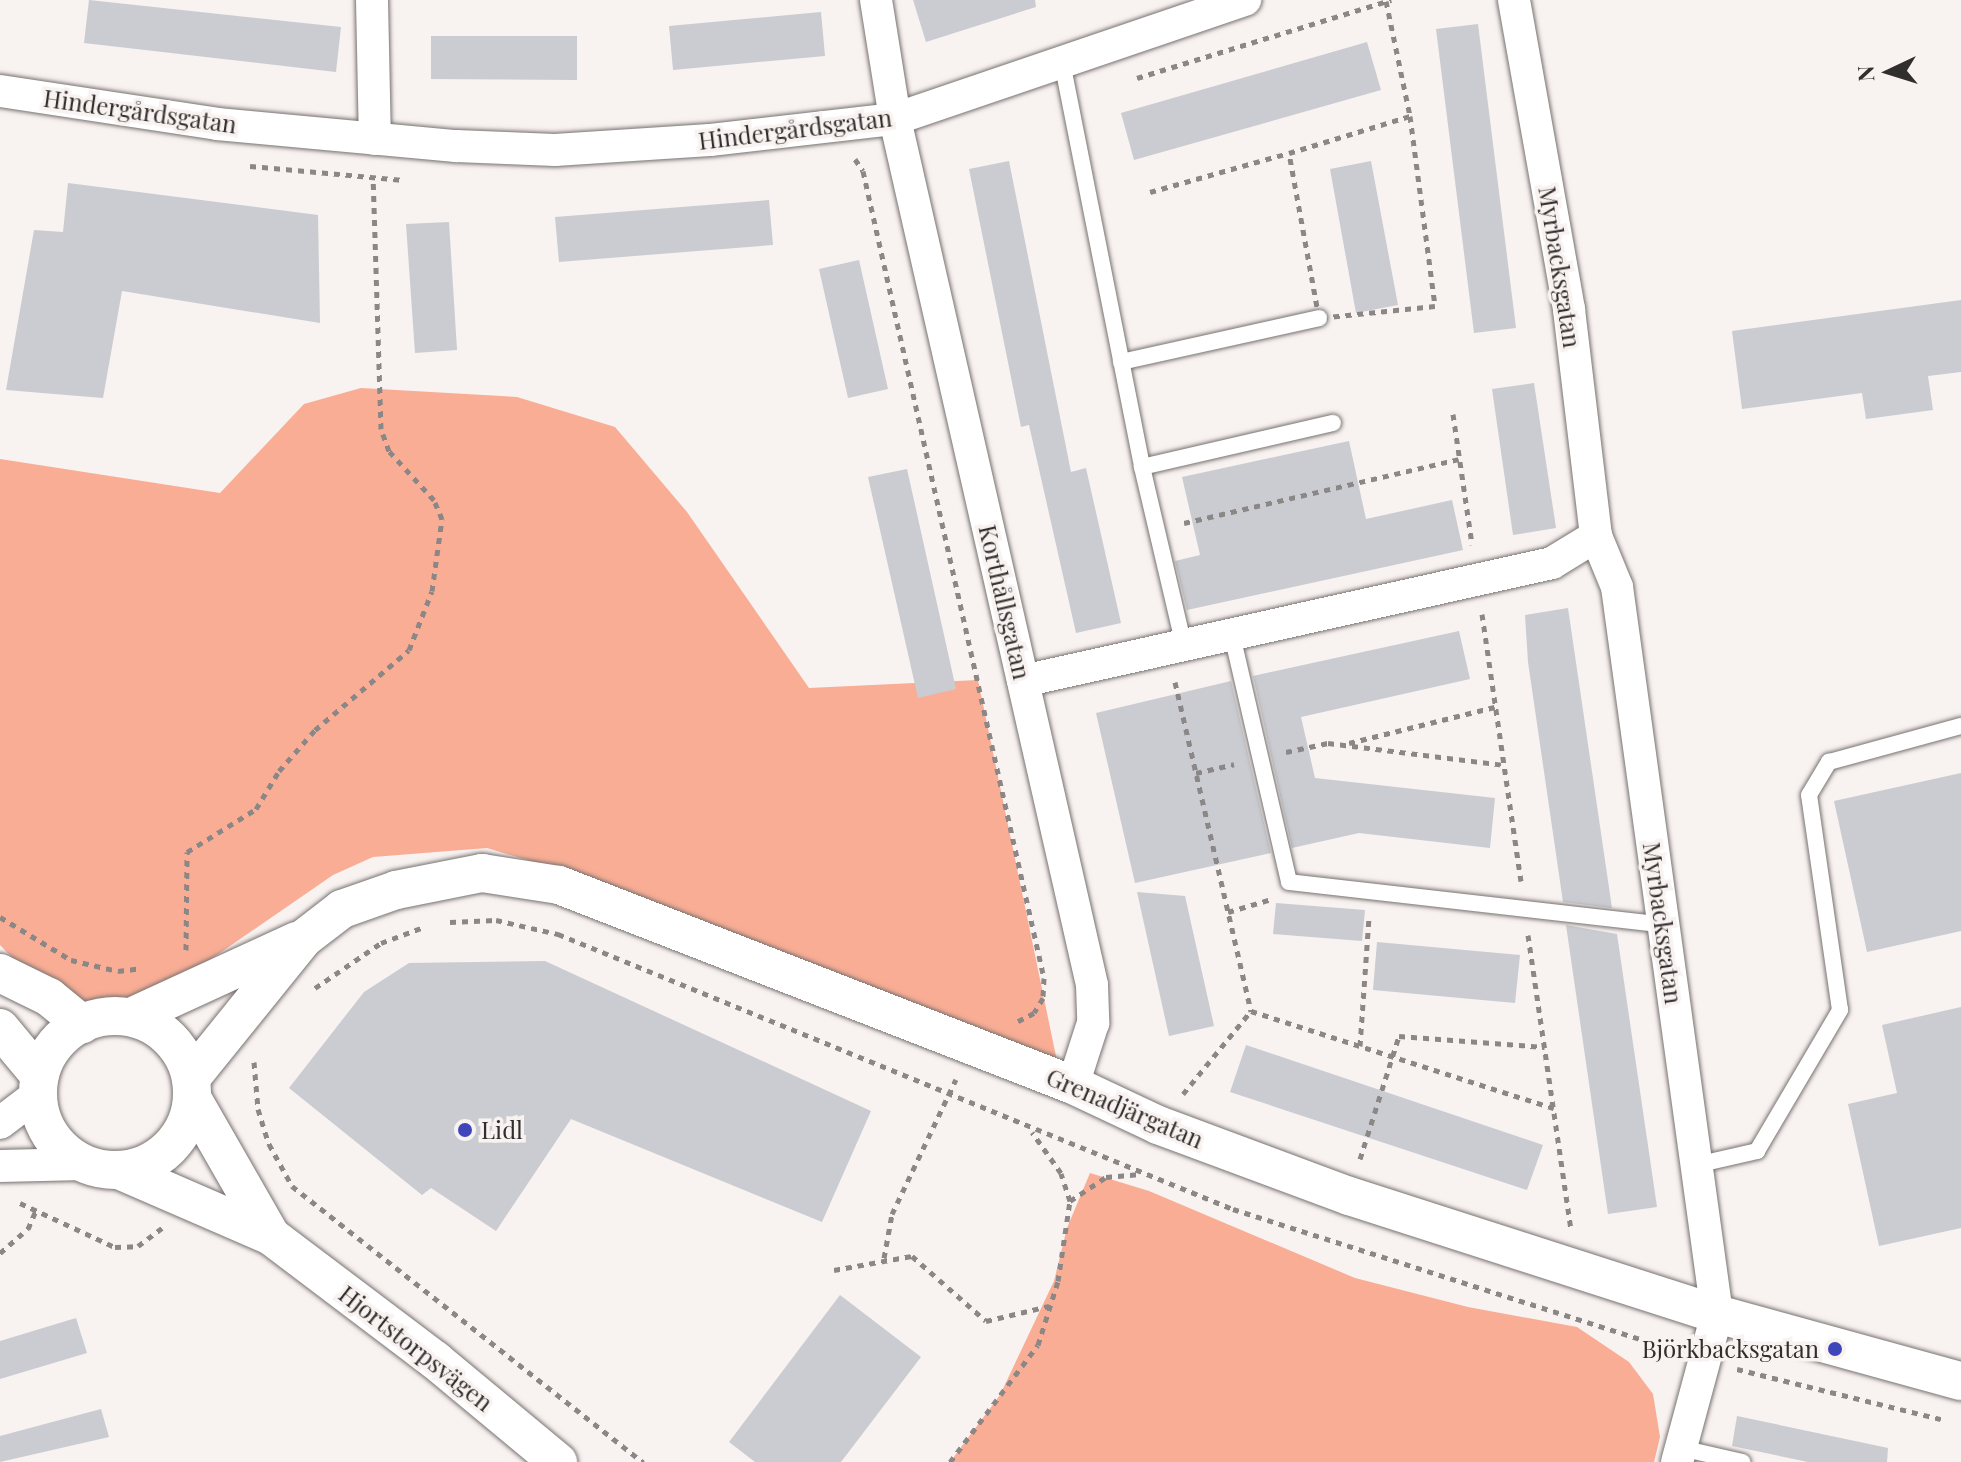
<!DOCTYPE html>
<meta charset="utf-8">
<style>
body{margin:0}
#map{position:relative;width:1961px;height:1462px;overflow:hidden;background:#f8f2f0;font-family:"Playfair Display",serif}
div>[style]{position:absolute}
.green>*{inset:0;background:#f9ad95}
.building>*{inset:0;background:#caccd1}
.path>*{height:5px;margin-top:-2.5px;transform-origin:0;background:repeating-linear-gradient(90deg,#8b8786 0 6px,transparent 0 12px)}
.roads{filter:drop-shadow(0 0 2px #777270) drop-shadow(0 0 2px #777270)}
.service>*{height:16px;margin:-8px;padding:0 8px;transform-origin:8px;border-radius:8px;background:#fff}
.minor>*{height:32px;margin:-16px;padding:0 16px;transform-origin:16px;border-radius:16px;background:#fff}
.tertiary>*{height:38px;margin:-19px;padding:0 19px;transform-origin:19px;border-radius:19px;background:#fff}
.tertiary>.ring{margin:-19px;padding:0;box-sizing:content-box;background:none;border:38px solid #fff;border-radius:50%}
.dots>*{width:22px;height:22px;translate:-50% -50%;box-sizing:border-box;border:4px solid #f8f2f0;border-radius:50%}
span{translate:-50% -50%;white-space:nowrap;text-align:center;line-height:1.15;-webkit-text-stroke:7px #f8f2f0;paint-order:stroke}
.street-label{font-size:24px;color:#312f2e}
.poi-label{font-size:24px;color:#312f2e}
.left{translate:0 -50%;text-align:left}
.right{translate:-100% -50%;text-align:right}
.north{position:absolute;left:1849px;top:32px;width:80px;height:80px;-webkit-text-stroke:6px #f8f2f0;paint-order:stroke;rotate:266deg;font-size:22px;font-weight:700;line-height:32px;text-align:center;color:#312f2e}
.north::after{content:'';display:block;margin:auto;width:28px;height:36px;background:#312f2e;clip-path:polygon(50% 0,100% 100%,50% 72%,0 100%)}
</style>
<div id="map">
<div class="green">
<i style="clip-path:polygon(361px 388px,517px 397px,615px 427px,687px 512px,809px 688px,978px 680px,1058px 1066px,604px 883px,487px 848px,373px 857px,333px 875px,172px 986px,116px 1014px,69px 1016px,0 945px,0 459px,220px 493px,304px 404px)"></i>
<i style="clip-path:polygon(1090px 1173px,1149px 1191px,1355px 1278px,1468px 1307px,1577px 1327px,1629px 1362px,1653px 1394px,1660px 1437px,1654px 1462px,950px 1462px,1000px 1395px,1054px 1281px,1067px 1228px)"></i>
</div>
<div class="building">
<i style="clip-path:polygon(89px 0,341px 27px,336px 72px,84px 43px)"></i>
<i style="clip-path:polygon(913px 0,1035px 0,1036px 7px,926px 42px)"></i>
<i style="clip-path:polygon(821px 12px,825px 56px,673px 70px,669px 26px)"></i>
<i style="clip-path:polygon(1478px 24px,1516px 328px,1474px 333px,1436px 29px)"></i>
<i style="clip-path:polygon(431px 36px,577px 36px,577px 80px,431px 79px)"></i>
<i style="clip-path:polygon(1367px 42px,1381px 90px,1134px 160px,1121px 113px)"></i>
<i style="clip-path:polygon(1009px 161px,1071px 472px,1086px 468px,1121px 623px,1076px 633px,1029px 425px,1021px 427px,969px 169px)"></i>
<i style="clip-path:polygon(1371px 161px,1398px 305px,1356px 313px,1330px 169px)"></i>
<i style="clip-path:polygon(68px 183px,318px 215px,320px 323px,122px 291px,103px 398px,6px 390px,34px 230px,63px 232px)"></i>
<i style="clip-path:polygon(769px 200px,773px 245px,559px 262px,555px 217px)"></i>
<i style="clip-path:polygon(449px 222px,457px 350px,415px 353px,406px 224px)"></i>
<i style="clip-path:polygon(859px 260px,888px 389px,848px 398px,819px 269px)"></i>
<i style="clip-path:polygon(1961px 300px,1961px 372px,1928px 376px,1933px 410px,1866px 419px,1862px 393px,1742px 409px,1732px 331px)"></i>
<i style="clip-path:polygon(1534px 383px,1556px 528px,1513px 535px,1492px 389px)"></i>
<i style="clip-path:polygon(1349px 441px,1366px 519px,1452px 500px,1463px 550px,1187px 610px,1175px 561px,1200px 555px,1182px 477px)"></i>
<i style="clip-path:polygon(907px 469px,956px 689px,918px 698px,868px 477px)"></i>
<i style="clip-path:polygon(1568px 608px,1612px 908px,1563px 902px,1528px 662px,1525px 615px)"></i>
<i style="clip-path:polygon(1459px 631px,1470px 679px,1301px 717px,1315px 778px,1495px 798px,1490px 848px,1359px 833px,1292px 848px,1253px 676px)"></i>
<i style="clip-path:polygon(1231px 681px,1271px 853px,1135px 883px,1096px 713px)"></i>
<i style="clip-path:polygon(1961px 773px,1961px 931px,1867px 952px,1834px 801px)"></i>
<i style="clip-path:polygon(1137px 892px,1185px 896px,1214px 1026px,1169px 1036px)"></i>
<i style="clip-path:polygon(1276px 903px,1365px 910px,1362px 941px,1273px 934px)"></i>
<i style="clip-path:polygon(1566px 925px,1617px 934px,1657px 1207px,1608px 1214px)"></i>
<i style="clip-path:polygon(1377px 942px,1520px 955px,1515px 1003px,1373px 990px)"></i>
<i style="clip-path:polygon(545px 961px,871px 1111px,822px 1222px,571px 1119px,496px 1231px,431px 1188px,422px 1195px,289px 1088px,364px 992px,409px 963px)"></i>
<i style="clip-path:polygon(1961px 1007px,1961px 1228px,1879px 1246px,1848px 1104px,1897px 1093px,1882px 1025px)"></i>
<i style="clip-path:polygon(1246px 1045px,1543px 1145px,1527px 1190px,1230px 1092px)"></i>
<i style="clip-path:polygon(840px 1295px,921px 1357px,841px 1462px,755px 1462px,729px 1442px)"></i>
<i style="clip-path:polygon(76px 1318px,87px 1353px,0 1379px,0 1341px)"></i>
<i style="clip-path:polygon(101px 1409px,109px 1437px,0 1462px,0 1436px)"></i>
<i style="clip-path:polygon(1737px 1416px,1888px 1448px,1887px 1462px,1808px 1462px,1732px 1446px)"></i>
</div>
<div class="path">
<i style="left:1386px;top:1px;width:117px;rotate:78.2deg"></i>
<i style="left:1137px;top:78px;width:266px;rotate:-17.1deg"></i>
<i style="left:1410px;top:116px;width:192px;rotate:82.5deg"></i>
<i style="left:1435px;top:306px;width:117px;rotate:174.1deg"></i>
<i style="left:1319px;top:318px;width:168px;rotate:-100.3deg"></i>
<i style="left:1289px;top:153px;width:127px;rotate:-17deg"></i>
<i style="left:855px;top:159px;width:14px;rotate:56deg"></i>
<i style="left:863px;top:171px;width:827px;rotate:77.36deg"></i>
<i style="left:1044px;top:978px;width:20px;rotate:93deg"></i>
<i style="left:1043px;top:998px;width:17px;rotate:121deg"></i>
<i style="left:1034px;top:1013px;width:18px;rotate:153deg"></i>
<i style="left:250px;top:166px;width:154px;rotate:5.2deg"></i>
<i style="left:1150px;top:192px;width:144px;rotate:-15.7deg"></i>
<i style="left:1453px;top:414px;width:132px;rotate:81.7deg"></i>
<i style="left:1184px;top:523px;width:282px;rotate:-13.1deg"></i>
<i style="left:1482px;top:614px;width:270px;rotate:81.7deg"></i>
<i style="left:1175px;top:682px;width:338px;rotate:77deg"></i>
<i style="left:1251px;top:1011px;width:318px;rotate:17.8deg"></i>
<i style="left:1349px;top:743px;width:150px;rotate:-13.9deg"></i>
<i style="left:1286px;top:752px;width:43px;rotate:-12.1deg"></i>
<i style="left:1328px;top:743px;width:177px;rotate:7.1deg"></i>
<i style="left:1196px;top:773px;width:39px;rotate:-13deg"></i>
<i style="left:1228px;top:912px;width:46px;rotate:-16.5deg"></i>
<i style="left:0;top:917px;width:83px;rotate:31.2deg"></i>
<i style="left:71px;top:960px;width:48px;rotate:13.2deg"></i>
<i style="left:118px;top:971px;width:23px;rotate:-7deg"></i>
<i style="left:450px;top:922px;width:46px;rotate:-2.5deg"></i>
<i style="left:496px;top:920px;width:64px;rotate:12.7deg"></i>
<i style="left:558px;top:934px;width:729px;rotate:22.17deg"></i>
<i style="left:1233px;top:1209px;width:463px;rotate:17.7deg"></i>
<i style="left:1528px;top:935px;width:298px;rotate:81.7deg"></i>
<i style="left:186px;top:950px;width:98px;rotate:-89.4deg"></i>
<i style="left:187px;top:852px;width:81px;rotate:-31.9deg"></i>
<i style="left:256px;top:809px;width:44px;rotate:-58.8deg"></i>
<i style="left:279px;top:771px;width:55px;rotate:-48.7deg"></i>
<i style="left:315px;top:730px;width:123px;rotate:-40.4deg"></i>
<i style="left:409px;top:650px;width:63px;rotate:-68.7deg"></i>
<i style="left:432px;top:591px;width:73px;rotate:-82.1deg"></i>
<i style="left:442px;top:519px;width:21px;rotate:-113deg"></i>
<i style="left:434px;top:500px;width:67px;rotate:-132.6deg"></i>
<i style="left:389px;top:451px;width:23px;rotate:-110deg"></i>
<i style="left:381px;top:429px;width:253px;rotate:-91.8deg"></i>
<i style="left:315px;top:988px;width:80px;rotate:-34.3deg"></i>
<i style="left:381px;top:943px;width:46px;rotate:-20.4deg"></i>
<i style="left:1360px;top:1046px;width:129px;rotate:-86deg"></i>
<i style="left:254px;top:1062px;width:47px;rotate:85.1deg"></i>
<i style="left:258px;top:1109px;width:37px;rotate:73deg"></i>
<i style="left:269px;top:1144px;width:48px;rotate:61.3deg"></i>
<i style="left:292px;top:1186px;width:447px;rotate:38.2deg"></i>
<i style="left:1183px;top:1094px;width:107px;rotate:-50.7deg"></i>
<i style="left:1360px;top:1159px;width:129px;rotate:-72.4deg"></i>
<i style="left:1399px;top:1036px;width:146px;rotate:4.3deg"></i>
<i style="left:1070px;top:1201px;width:43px;rotate:-33.7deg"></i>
<i style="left:1106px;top:1177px;width:32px;rotate:-5deg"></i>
<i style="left:20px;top:1203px;width:105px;rotate:24.9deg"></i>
<i style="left:115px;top:1247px;width:23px;rotate:-2deg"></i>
<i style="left:138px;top:1246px;width:30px;rotate:-37deg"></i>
<i style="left:0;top:1253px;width:37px;rotate:-41deg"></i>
<i style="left:28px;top:1229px;width:21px;rotate:-67deg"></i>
<i style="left:884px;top:1258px;width:45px;rotate:-79.7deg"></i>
<i style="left:892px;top:1214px;width:149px;rotate:-64.6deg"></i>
<i style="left:834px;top:1270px;width:79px;rotate:-10.2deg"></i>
<i style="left:912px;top:1256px;width:98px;rotate:41.3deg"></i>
<i style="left:986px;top:1321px;width:65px;rotate:-13.4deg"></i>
<i style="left:1737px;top:1369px;width:210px;rotate:13.8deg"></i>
<i style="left:950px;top:1462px;width:146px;rotate:-53.1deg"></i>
<i style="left:1038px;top:1345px;width:67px;rotate:-72.6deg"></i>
<i style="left:1058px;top:1281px;width:81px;rotate:-81.5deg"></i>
<i style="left:1070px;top:1201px;width:29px;rotate:-108deg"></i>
<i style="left:1061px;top:1173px;width:50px;rotate:-125.3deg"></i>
</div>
<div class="roads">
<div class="service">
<i style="left:1062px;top:62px;width:413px;rotate:78.8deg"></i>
<i style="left:1121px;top:362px;width:203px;rotate:-12.5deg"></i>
<i style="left:1232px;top:635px;width:253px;rotate:77deg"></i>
<i style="left:1289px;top:882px;width:377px;rotate:6.5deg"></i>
<i style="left:1184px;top:646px;width:184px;rotate:-103.2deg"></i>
<i style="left:1142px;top:467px;width:196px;rotate:-13deg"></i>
<i style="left:1696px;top:1165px;width:63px;rotate:-12.9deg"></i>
<i style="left:1757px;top:1151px;width:164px;rotate:-59.5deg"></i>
<i style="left:1840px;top:1010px;width:217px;rotate:-98.2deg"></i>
<i style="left:1809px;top:795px;width:39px;rotate:-59deg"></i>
<i style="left:1829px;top:762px;width:137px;rotate:-15.3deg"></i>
<i style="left:1681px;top:1448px;width:63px;rotate:12.9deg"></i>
</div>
<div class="minor">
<i style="left:372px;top:0;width:139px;rotate:88.8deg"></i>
<i style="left:876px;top:0;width:121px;rotate:80.9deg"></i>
<i style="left:895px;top:119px;width:888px;rotate:77.18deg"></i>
<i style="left:1092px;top:985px;width:38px;rotate:88deg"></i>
<i style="left:1093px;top:1023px;width:65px;rotate:107.9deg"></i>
<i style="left:0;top:91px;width:219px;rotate:8.6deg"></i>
<i style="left:217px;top:124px;width:240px;rotate:5.3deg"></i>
<i style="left:456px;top:146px;width:99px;rotate:2.3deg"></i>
<i style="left:555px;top:150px;width:155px;rotate:-3.7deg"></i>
<i style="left:710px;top:140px;width:186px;rotate:-6.5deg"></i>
<i style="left:895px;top:119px;width:370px;rotate:-18.8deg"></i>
<i style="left:1596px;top:536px;width:55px;rotate:67.6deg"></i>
<i style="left:1617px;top:587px;width:734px;rotate:82.17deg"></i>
<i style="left:1717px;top:1314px;width:153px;rotate:105.1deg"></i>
<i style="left:1023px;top:681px;width:542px;rotate:-12.57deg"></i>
<i style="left:1552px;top:563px;width:52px;rotate:-31.5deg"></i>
<i style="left:1596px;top:536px;width:229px;rotate:-96.8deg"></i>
<i style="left:1569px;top:309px;width:314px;rotate:-100.1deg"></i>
<i style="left:0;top:1123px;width:48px;rotate:-37.3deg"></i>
<i style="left:0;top:1166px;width:84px;rotate:-1.4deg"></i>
</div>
<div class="tertiary">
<i style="left:0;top:973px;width:55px;rotate:26.1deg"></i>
<i style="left:49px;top:997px;width:43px;rotate:39.3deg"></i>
<i class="ring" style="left:38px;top:1016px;width:116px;height:116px"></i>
<i style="left:131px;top:1017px;width:182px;rotate:-24.7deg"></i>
<i style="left:0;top:1028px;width:62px;rotate:50.2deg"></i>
<i style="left:191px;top:1078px;width:179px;rotate:-51.1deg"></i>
<i style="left:303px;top:939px;width:49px;rotate:-37.6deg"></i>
<i style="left:342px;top:909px;width:57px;rotate:-19.4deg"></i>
<i style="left:396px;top:890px;width:88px;rotate:-11.2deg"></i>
<i style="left:482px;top:873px;width:78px;rotate:8.9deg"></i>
<i style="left:559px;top:885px;width:552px;rotate:21.26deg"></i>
<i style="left:1073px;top:1085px;width:94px;rotate:25.2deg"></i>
<i style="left:1158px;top:1125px;width:204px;rotate:20.4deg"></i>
<i style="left:1349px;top:1196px;width:386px;rotate:17.8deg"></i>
<i style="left:1717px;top:1314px;width:253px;rotate:15.4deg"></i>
<i style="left:192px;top:1098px;width:159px;rotate:60.2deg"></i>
<i style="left:119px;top:1170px;width:166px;rotate:23.5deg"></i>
<i style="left:271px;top:1236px;width:206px;rotate:37.1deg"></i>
<i style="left:435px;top:1360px;width:160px;rotate:39.7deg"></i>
</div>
</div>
<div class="dots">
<i style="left:465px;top:1130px;background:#3f46ba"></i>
<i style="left:1835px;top:1349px;background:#3f46ba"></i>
</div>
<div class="street-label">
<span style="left:140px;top:111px;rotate:8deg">Hindergårdsgatan</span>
<span style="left:795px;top:129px;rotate:-7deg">Hindergårdsgatan</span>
<span style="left:1560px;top:267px;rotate:81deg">Myrbacksgatan</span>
<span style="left:1005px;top:602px;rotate:77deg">Korthållsgatan</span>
<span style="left:1663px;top:923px;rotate:82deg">Myrbacksgatan</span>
<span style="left:1125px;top:1108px;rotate:23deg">Grenadjärgatan</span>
<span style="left:416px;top:1348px;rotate:38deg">Hjortstorpsvägen</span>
</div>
<div class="poi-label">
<span class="left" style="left:481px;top:1130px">Lidl</span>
<span class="right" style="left:1819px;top:1349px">Björkbacksgatan</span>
</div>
<div class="north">N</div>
</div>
